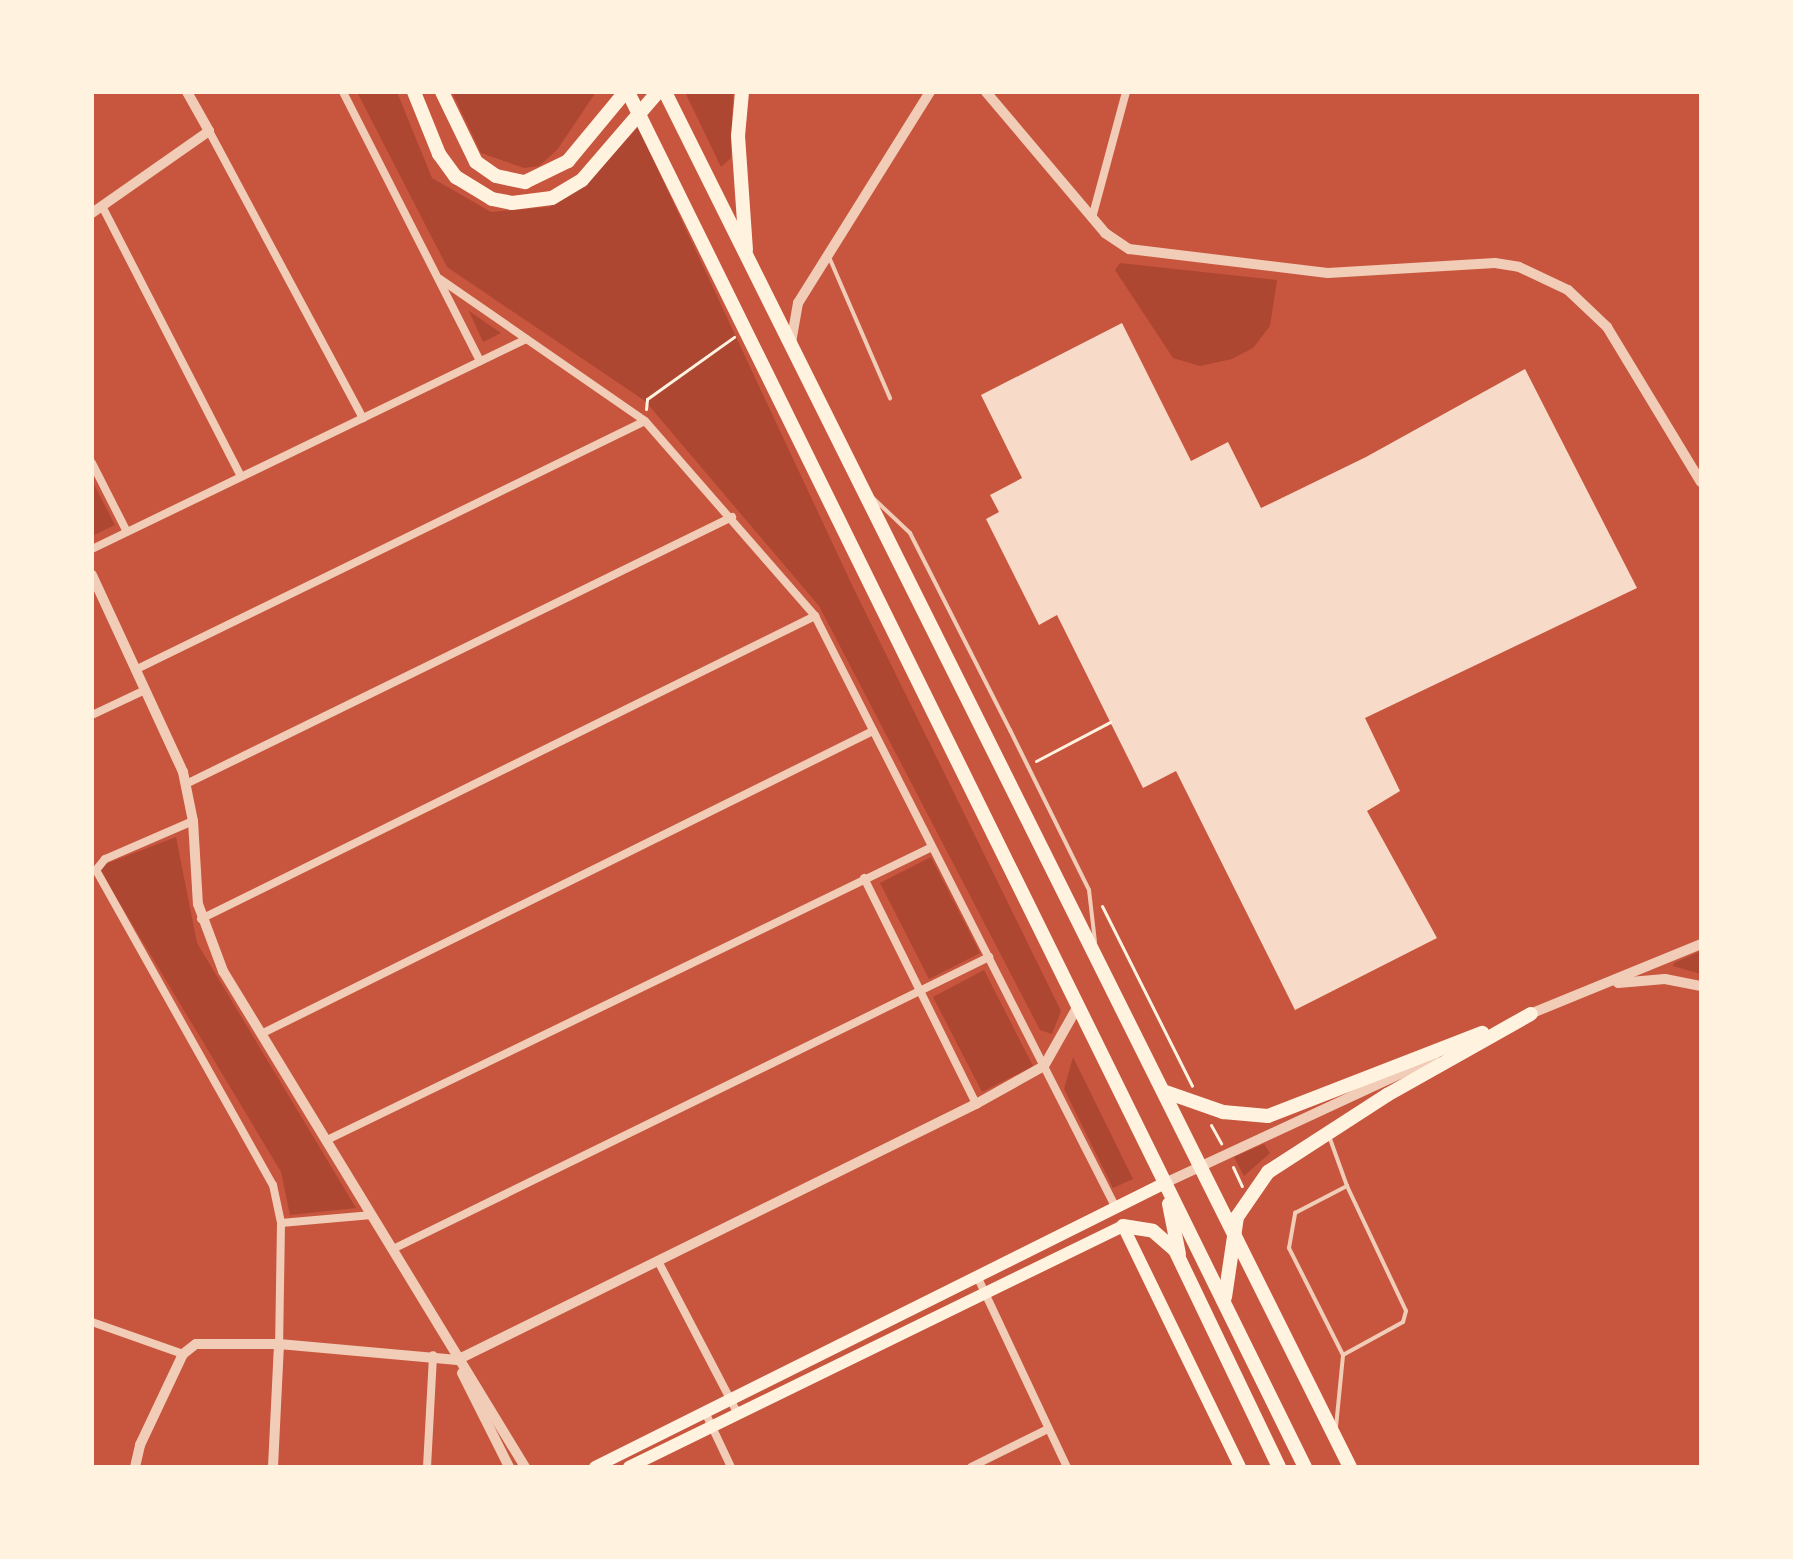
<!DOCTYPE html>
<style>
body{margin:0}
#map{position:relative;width:1793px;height:1559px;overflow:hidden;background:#c8553d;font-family:Raleway,sans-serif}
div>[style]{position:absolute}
.green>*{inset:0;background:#ae4732}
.building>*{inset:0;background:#f7dbc8}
.path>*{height:3px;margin:-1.5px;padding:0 1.5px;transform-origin:1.5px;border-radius:1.5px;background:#fff3e0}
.service>*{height:4px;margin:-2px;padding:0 2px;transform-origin:2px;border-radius:2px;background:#f1ccb7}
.minor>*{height:8px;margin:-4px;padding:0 4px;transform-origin:4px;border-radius:4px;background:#f1ccb7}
.tertiary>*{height:10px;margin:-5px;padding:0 5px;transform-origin:5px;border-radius:5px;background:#f1ccb7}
.secondary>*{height:12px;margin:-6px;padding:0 6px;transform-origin:6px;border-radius:6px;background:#fff3e0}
.primary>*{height:14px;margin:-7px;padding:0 7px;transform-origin:7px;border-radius:7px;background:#fff3e0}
span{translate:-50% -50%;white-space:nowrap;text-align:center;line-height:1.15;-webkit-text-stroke:6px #fff3e0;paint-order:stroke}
.frame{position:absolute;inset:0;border:94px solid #fff3e0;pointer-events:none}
</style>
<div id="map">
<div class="green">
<i style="clip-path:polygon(357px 92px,397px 92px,432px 178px,491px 212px,549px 207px,591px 179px,638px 127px,852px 585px,1061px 1011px,1052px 1034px,1040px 1030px,819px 606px,645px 401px,447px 267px)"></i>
<i style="clip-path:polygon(452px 92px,596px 92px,557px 150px,539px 166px,524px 168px,481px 153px)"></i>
<i style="clip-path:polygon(685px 92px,733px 92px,731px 158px,721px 167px)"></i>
<i style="clip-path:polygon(1120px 263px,1277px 280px,1270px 326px,1253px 348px,1232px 359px,1200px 366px,1173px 358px,1115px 270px)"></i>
<i style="clip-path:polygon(469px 311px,501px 333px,483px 342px)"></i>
<i style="clip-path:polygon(92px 481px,115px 525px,92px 536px)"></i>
<i style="clip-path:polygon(176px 837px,197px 943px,356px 1208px,290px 1215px,281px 1172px,98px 867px)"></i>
<i style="clip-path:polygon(931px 857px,980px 953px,929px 979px,880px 883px)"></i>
<i style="clip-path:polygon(1701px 951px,1701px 974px,1673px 966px,1674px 963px)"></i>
<i style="clip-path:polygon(984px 970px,1033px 1066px,982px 1092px,933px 997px)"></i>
<i style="clip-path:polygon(1073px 1057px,1133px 1179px,1113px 1188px,1064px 1089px)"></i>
<i style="clip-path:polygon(1264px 1144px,1270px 1153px,1244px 1176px,1234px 1157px)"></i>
</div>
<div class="building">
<i style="clip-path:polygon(1122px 323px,1191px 461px,1228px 442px,1261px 508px,1366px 457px,1525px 369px,1637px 588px,1365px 718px,1400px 791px,1367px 811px,1437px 938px,1295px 1010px,1176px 771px,1143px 788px,1057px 615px,1039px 625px,986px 519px,999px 512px,990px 495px,1022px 478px,981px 395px)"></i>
</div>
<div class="path">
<i style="left:646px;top:409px;width:10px;rotate:-84deg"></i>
<i style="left:647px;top:399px;width:107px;rotate:-35.5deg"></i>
<i style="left:1036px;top:761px;width:84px;rotate:-27.8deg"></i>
<i style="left:1102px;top:906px;width:201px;rotate:63.4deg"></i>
<i style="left:1211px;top:1125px;width:21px;rotate:61deg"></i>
<i style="left:1233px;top:1167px;width:21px;rotate:65deg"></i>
</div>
<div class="service">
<i style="left:829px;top:257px;width:154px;rotate:66.6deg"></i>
<i style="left:873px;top:498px;width:51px;rotate:43.4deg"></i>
<i style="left:910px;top:533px;width:221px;rotate:63.1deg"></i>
<i style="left:1010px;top:730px;width:178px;rotate:63.7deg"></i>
<i style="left:1089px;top:890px;width:52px;rotate:83.4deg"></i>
<i style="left:1329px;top:1136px;width:53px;rotate:70.2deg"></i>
<i style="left:1336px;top:1427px;width:72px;rotate:-84.4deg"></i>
<i style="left:1343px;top:1355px;width:120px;rotate:-116.8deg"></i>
<i style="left:1289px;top:1248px;width:36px;rotate:-80deg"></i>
<i style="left:1295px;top:1213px;width:59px;rotate:-27.4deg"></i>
<i style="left:1347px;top:1186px;width:138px;rotate:64.7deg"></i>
<i style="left:1406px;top:1311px;width:11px;rotate:105deg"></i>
<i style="left:1403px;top:1322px;width:68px;rotate:151.2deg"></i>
</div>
<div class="minor">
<i style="left:343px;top:92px;width:302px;rotate:63deg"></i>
<i style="left:209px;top:131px;width:326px;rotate:61.8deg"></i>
<i style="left:102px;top:206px;width:304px;rotate:62.8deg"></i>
<i style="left:1092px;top:218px;width:131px;rotate:-74.9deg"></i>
<i style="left:440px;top:279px;width:249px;rotate:34.7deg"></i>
<i style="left:645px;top:421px;width:259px;rotate:48.9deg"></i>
<i style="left:815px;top:616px;width:664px;rotate:63.05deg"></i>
<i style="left:92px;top:463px;width:77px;rotate:63.1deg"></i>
<i style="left:92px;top:549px;width:482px;rotate:-25.8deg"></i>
<i style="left:137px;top:669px;width:565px;rotate:-26.02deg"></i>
<i style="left:92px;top:715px;width:59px;rotate:-25.3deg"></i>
<i style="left:186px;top:784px;width:608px;rotate:-26.06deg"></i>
<i style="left:193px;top:821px;width:96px;rotate:156.6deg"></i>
<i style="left:105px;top:859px;width:14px;rotate:129deg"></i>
<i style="left:96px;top:870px;width:361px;rotate:60.7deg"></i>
<i style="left:273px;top:1185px;width:39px;rotate:78deg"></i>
<i style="left:281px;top:1223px;width:121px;rotate:90.9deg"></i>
<i style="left:864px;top:878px;width:252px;rotate:63.6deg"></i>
<i style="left:201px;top:919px;width:685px;rotate:-26.27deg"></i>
<i style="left:261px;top:1034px;width:683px;rotate:-26.34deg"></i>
<i style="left:327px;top:1140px;width:672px;rotate:-25.84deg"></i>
<i style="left:281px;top:1223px;width:91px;rotate:-5deg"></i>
<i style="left:393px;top:1249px;width:664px;rotate:-26.1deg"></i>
<i style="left:658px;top:1261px;width:173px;rotate:62.4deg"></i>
<i style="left:977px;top:1276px;width:211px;rotate:64.8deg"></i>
<i style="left:92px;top:1322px;width:96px;rotate:19.4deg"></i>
<i style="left:705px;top:1412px;width:61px;rotate:64.7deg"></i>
<i style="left:427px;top:1467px;width:112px;rotate:-86.9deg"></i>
<i style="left:971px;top:1467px;width:86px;rotate:-26.3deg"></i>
</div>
<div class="tertiary">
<i style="left:986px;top:92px;width:185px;rotate:49.8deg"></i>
<i style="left:1105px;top:233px;width:29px;rotate:34deg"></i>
<i style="left:1129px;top:249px;width:200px;rotate:6.9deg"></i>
<i style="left:1328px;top:273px;width:167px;rotate:-3.4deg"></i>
<i style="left:1495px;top:263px;width:24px;rotate:9deg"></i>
<i style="left:1519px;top:267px;width:54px;rotate:25.1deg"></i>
<i style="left:1568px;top:290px;width:54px;rotate:43.5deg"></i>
<i style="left:1607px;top:327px;width:181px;rotate:58.8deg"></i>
<i style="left:92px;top:213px;width:143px;rotate:-35deg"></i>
<i style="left:209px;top:131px;width:45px;rotate:-119.4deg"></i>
<i style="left:791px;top:343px;width:41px;rotate:-80.1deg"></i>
<i style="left:798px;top:303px;width:249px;rotate:-58deg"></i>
<i style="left:92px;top:575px;width:217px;rotate:65.2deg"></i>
<i style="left:183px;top:772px;width:50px;rotate:78.5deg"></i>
<i style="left:193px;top:821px;width:83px;rotate:86.6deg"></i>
<i style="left:198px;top:904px;width:72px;rotate:69.5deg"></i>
<i style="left:223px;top:971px;width:581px;rotate:58.66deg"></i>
<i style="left:1618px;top:983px;width:47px;rotate:-4.9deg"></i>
<i style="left:1665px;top:979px;width:37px;rotate:11deg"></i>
<i style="left:1525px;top:1016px;width:190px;rotate:-22.2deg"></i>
<i style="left:1165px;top:1183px;width:297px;rotate:-24.9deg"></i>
<i style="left:457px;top:1360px;width:579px;rotate:-26.26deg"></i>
<i style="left:976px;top:1104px;width:78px;rotate:-29.2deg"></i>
<i style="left:1044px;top:1066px;width:69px;rotate:-60.5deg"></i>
<i style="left:462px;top:1373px;width:105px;rotate:63.4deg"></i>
<i style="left:135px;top:1467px;width:23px;rotate:-77deg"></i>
<i style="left:140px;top:1445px;width:101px;rotate:-64.7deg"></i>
<i style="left:183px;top:1354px;width:16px;rotate:-38deg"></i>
<i style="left:196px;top:1344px;width:83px"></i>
<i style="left:279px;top:1344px;width:179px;rotate:5.1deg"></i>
<i style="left:273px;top:1467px;width:123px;rotate:-87.2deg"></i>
</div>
<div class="secondary">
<i style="left:595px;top:1467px;width:637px;rotate:-26.48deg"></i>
<i style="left:629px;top:1467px;width:550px;rotate:-26.01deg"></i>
<i style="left:1123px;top:1226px;width:268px;rotate:64.1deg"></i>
</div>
<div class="primary">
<i style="left:414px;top:92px;width:67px;rotate:68deg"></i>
<i style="left:439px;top:154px;width:29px;rotate:54deg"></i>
<i style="left:456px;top:177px;width:42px;rotate:31.4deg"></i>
<i style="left:492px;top:199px;width:20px;rotate:11deg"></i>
<i style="left:512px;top:203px;width:40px;rotate:-7.1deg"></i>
<i style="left:552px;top:198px;width:35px;rotate:-31deg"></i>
<i style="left:582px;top:180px;width:116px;rotate:-49.2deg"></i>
<i style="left:442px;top:92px;width:78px;rotate:64.1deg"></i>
<i style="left:476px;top:162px;width:24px;rotate:35deg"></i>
<i style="left:496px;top:176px;width:30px;rotate:12deg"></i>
<i style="left:525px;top:182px;width:48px;rotate:-26deg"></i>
<i style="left:568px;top:161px;width:89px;rotate:-50.4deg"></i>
<i style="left:628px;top:92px;width:1533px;rotate:63.79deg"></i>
<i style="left:665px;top:92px;width:1536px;rotate:63.52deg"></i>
<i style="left:742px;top:92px;width:44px;rotate:95.2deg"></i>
<i style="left:738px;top:136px;width:114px;rotate:86deg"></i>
<i style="left:1163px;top:1091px;width:64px;rotate:19.3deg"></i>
<i style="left:1223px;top:1112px;width:45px;rotate:5.1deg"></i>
<i style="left:1268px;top:1116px;width:230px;rotate:-21.2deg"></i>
<i style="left:1169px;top:1204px;width:51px;rotate:78.7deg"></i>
<i style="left:1123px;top:1226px;width:30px;rotate:9deg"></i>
<i style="left:1153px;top:1231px;width:29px;rotate:41deg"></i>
<i style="left:1175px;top:1250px;width:241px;rotate:64.4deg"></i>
<i style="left:1225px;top:1297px;width:81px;rotate:-81.5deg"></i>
<i style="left:1237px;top:1217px;width:55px;rotate:-55.4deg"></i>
<i style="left:1268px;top:1172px;width:142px;rotate:-32.9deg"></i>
<i style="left:1387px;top:1095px;width:165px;rotate:-29.4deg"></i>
</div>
<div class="frame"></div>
</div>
